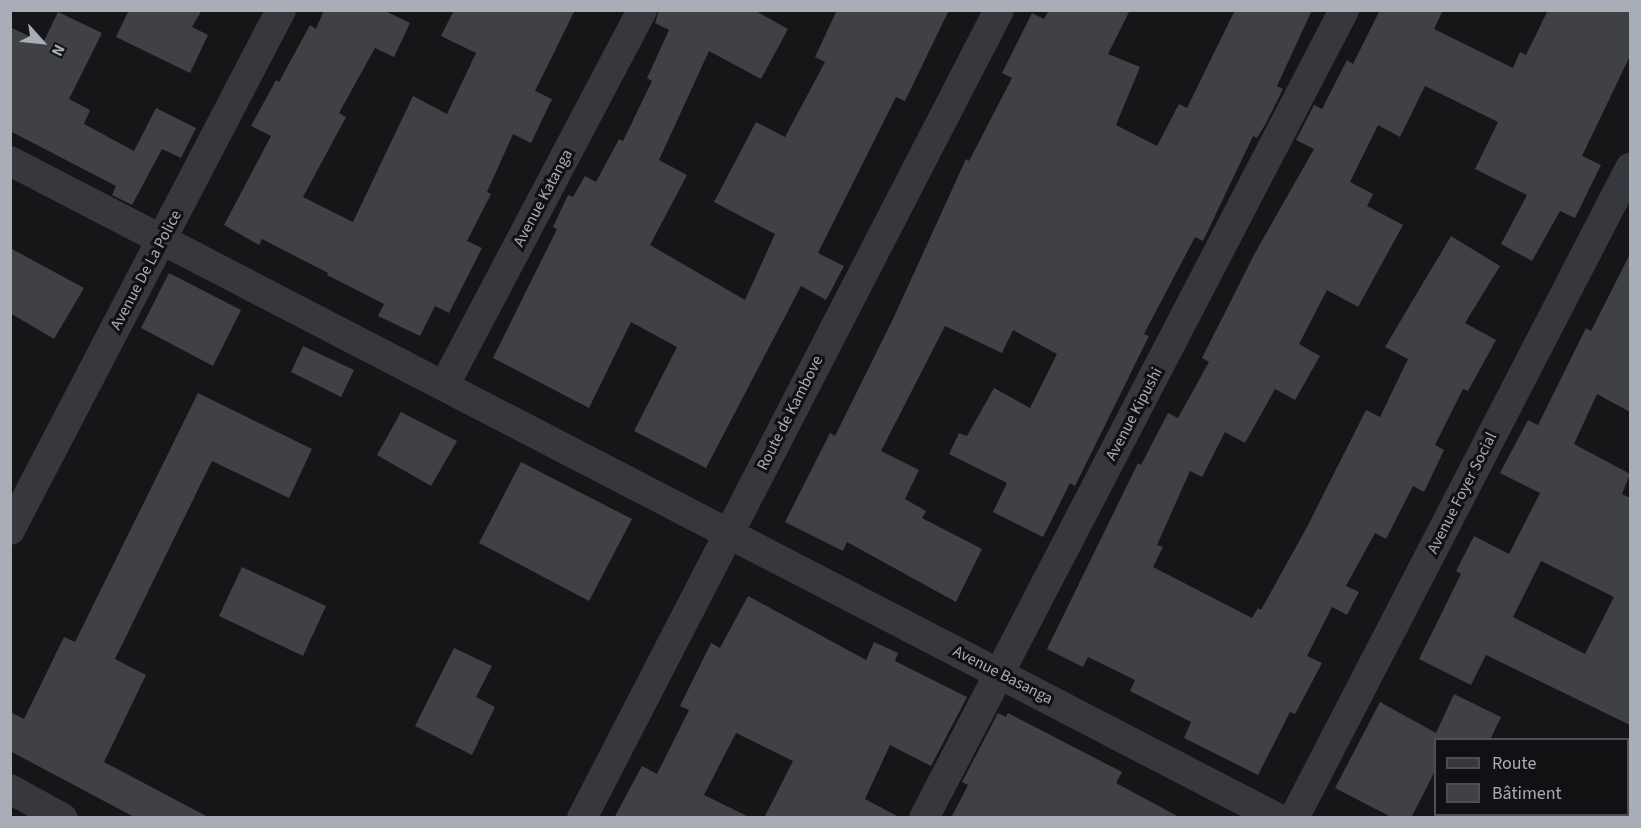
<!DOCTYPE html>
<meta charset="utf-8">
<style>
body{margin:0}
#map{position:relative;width:1641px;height:828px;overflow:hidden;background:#161618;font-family:"Source Sans 3",sans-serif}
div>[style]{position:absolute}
.building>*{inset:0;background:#404145}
.minor>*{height:30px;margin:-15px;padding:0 15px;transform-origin:15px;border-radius:15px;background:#37383d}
span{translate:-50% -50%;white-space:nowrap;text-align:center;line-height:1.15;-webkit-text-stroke:6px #111113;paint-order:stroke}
.street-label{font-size:16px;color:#a8adb8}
.frame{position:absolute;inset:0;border:12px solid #a8adb8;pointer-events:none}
.legend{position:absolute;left:1434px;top:738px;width:195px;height:78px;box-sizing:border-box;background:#111113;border:2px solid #4d4f55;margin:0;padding:8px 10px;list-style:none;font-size:18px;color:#a8adb8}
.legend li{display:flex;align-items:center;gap:12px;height:30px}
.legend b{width:30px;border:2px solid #4d4f55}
.north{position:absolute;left:12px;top:12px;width:60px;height:60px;-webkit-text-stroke:4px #111113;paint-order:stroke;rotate:117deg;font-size:16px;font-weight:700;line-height:24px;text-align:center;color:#a8adb8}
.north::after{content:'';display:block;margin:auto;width:21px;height:27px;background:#a8adb8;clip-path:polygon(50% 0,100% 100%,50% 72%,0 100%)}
</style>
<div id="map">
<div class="building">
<i style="clip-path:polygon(129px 10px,202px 10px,192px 27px,208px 35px,190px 73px,116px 37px)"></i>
<i style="clip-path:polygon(324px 10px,383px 10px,410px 23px,394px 57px,375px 48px,339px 113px,346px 117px,303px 197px,353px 222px,413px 96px,447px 114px,476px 53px,441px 36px,454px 10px,575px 10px,535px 91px,552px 99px,531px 143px,513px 134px,487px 192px,491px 194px,467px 241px,482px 248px,449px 313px,435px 306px,420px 336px,378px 316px,384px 304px,327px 275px,328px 273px,262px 239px,259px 245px,224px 225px,271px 136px,251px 126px,276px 80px,279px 82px,310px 25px,316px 29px)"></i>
<i style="clip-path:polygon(659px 10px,754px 10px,788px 29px,761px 79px,709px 51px,659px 160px,687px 175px,650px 245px,745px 300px,775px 234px,714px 202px,756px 122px,785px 137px,825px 62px,815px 57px,837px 10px,949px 10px,905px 101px,896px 97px,818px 253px,844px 266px,826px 300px,801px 286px,706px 468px,634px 431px,677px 347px,631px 322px,589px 408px,493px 358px,557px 229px,553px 227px,568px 195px,573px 197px,585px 176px,596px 182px,619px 139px,623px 141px,652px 81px,647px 78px,669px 30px,655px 23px)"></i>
<i style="clip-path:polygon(1049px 10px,1130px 10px,1108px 54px,1140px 67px,1116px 125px,1157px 146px,1179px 104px,1187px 108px,1235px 10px,1312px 10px,1277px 86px,1283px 89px,1265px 125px,1257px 138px,1253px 136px,1203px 241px,1195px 237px,1144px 334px,1149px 336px,1075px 486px,1070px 483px,1043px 537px,993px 512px,1007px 483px,949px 454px,959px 433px,967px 436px,994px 388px,1030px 408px,1057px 354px,1013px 330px,1002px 353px,945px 326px,881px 451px,919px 470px,905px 499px,926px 511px,922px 518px,982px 549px,956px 602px,847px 542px,843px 551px,785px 522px,830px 433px,835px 436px,893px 319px,966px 159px,969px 161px,1012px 78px,1002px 73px,1032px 13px,1044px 19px)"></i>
<i style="clip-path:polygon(1380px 10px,1443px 10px,1434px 29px,1513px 68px,1520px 52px,1526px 55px,1548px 10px,1630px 10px,1630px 56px,1582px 156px,1601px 165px,1575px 218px,1560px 211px,1532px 261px,1501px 244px,1527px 195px,1475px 169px,1498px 122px,1425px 86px,1400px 137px,1378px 125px,1350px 182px,1373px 194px,1367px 206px,1403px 225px,1358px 307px,1327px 290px,1299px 344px,1320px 356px,1295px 400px,1275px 389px,1245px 443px,1225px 432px,1202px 477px,1190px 471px,1157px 545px,1163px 547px,1153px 567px,1252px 618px,1258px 608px,1261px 610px,1307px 527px,1366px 410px,1380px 417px,1408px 359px,1385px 347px,1451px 236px,1500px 266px,1465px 323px,1496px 340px,1468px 391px,1463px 389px,1435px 445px,1444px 450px,1424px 492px,1413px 486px,1386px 539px,1375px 533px,1346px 586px,1359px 592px,1347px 615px,1332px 607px,1307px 656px,1322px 663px,1295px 714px,1290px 712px,1258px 775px,1184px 738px,1191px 722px,1130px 691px,1135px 680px,1088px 657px,1083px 667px,1047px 649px,1138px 463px,1141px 465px,1168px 413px,1178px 418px,1209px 362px,1202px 358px,1255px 253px,1314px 149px,1296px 140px,1314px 105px,1322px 109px,1347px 60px,1353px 64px)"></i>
<i style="clip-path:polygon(58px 12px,102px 33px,69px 99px,90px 110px,84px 124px,134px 151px,156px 108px,196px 128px,181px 158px,162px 149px,132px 205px,112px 195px,116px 186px,10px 131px,10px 27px,43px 43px)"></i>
<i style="clip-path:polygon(10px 248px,84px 288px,54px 339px,10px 313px)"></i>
<i style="clip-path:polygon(evenodd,1630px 254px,1630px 412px,1597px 394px,1574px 444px,1630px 474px,1622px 494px,1630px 498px,1630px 725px,1486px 655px,1471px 685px,1419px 659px,1461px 574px,1456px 571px,1474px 536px,1509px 554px,1540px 493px,1500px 473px,1528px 420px,1538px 425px,1586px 328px,1591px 331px,1630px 254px,1541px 561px,1614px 597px,1585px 654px,1513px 617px,1541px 561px)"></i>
<i style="clip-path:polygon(169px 273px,241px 310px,213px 366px,141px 328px)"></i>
<i style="clip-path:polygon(303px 346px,354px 370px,341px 397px,291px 372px)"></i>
<i style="clip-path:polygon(198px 393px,312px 449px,289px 498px,212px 461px,115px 659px,146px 675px,104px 762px,210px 818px,136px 818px,10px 751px,10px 712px,24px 719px,64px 637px,75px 642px)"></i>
<i style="clip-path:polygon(401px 412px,457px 441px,431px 486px,377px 455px)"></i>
<i style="clip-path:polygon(521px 462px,632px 519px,589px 601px,479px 543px)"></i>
<i style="clip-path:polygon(242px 567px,326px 606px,303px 656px,219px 616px)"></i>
<i style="clip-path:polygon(748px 596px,866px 660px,874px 642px,898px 653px,895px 661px,967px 697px,931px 766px,890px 745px,865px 799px,901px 818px,764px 818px,793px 761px,736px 733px,704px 795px,751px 818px,614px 818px,642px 766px,657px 774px,689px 710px,680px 706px,711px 643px,720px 648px)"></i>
<i style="clip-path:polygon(454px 648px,492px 666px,476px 697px,495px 707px,472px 755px,415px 726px)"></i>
<i style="clip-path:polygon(1454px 694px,1501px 717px,1490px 740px,1436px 740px,1436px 769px,1411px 818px,1393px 818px,1335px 788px,1380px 702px,1436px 733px)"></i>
<i style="clip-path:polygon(998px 713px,1006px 717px,1008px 713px,1122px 772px,1116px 783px,1181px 818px,951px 818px,968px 785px,962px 782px)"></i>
</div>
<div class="minor">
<i style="left:10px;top:161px;width:1427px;rotate:27.41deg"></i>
<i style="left:444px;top:386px;width:425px;rotate:-62.2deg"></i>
<i style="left:10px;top:530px;width:586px;rotate:-62.47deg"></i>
<i style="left:10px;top:789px;width:60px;rotate:29.1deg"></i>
<i style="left:582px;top:818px;width:909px;rotate:-62.7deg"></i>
<i style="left:924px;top:818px;width:911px;rotate:-62.53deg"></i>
<i style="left:1294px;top:818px;width:732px;rotate:-62.66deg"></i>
</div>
<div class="street-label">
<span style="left:543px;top:198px;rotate:-62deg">Avenue Katanga</span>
<span style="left:146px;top:270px;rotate:-62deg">Avenue De La Police</span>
<span style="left:790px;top:413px;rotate:-63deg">Route de Kambove</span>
<span style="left:1134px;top:414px;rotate:-62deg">Avenue Kipushi</span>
<span style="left:1462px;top:493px;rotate:-63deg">Avenue Foyer Social</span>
<span style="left:1003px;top:675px;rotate:27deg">Avenue Basanga</span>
</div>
<div class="frame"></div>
<ul class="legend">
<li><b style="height:8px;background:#37383d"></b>Route</li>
<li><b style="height:16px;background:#404145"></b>Bâtiment</li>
</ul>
<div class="north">N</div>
</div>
